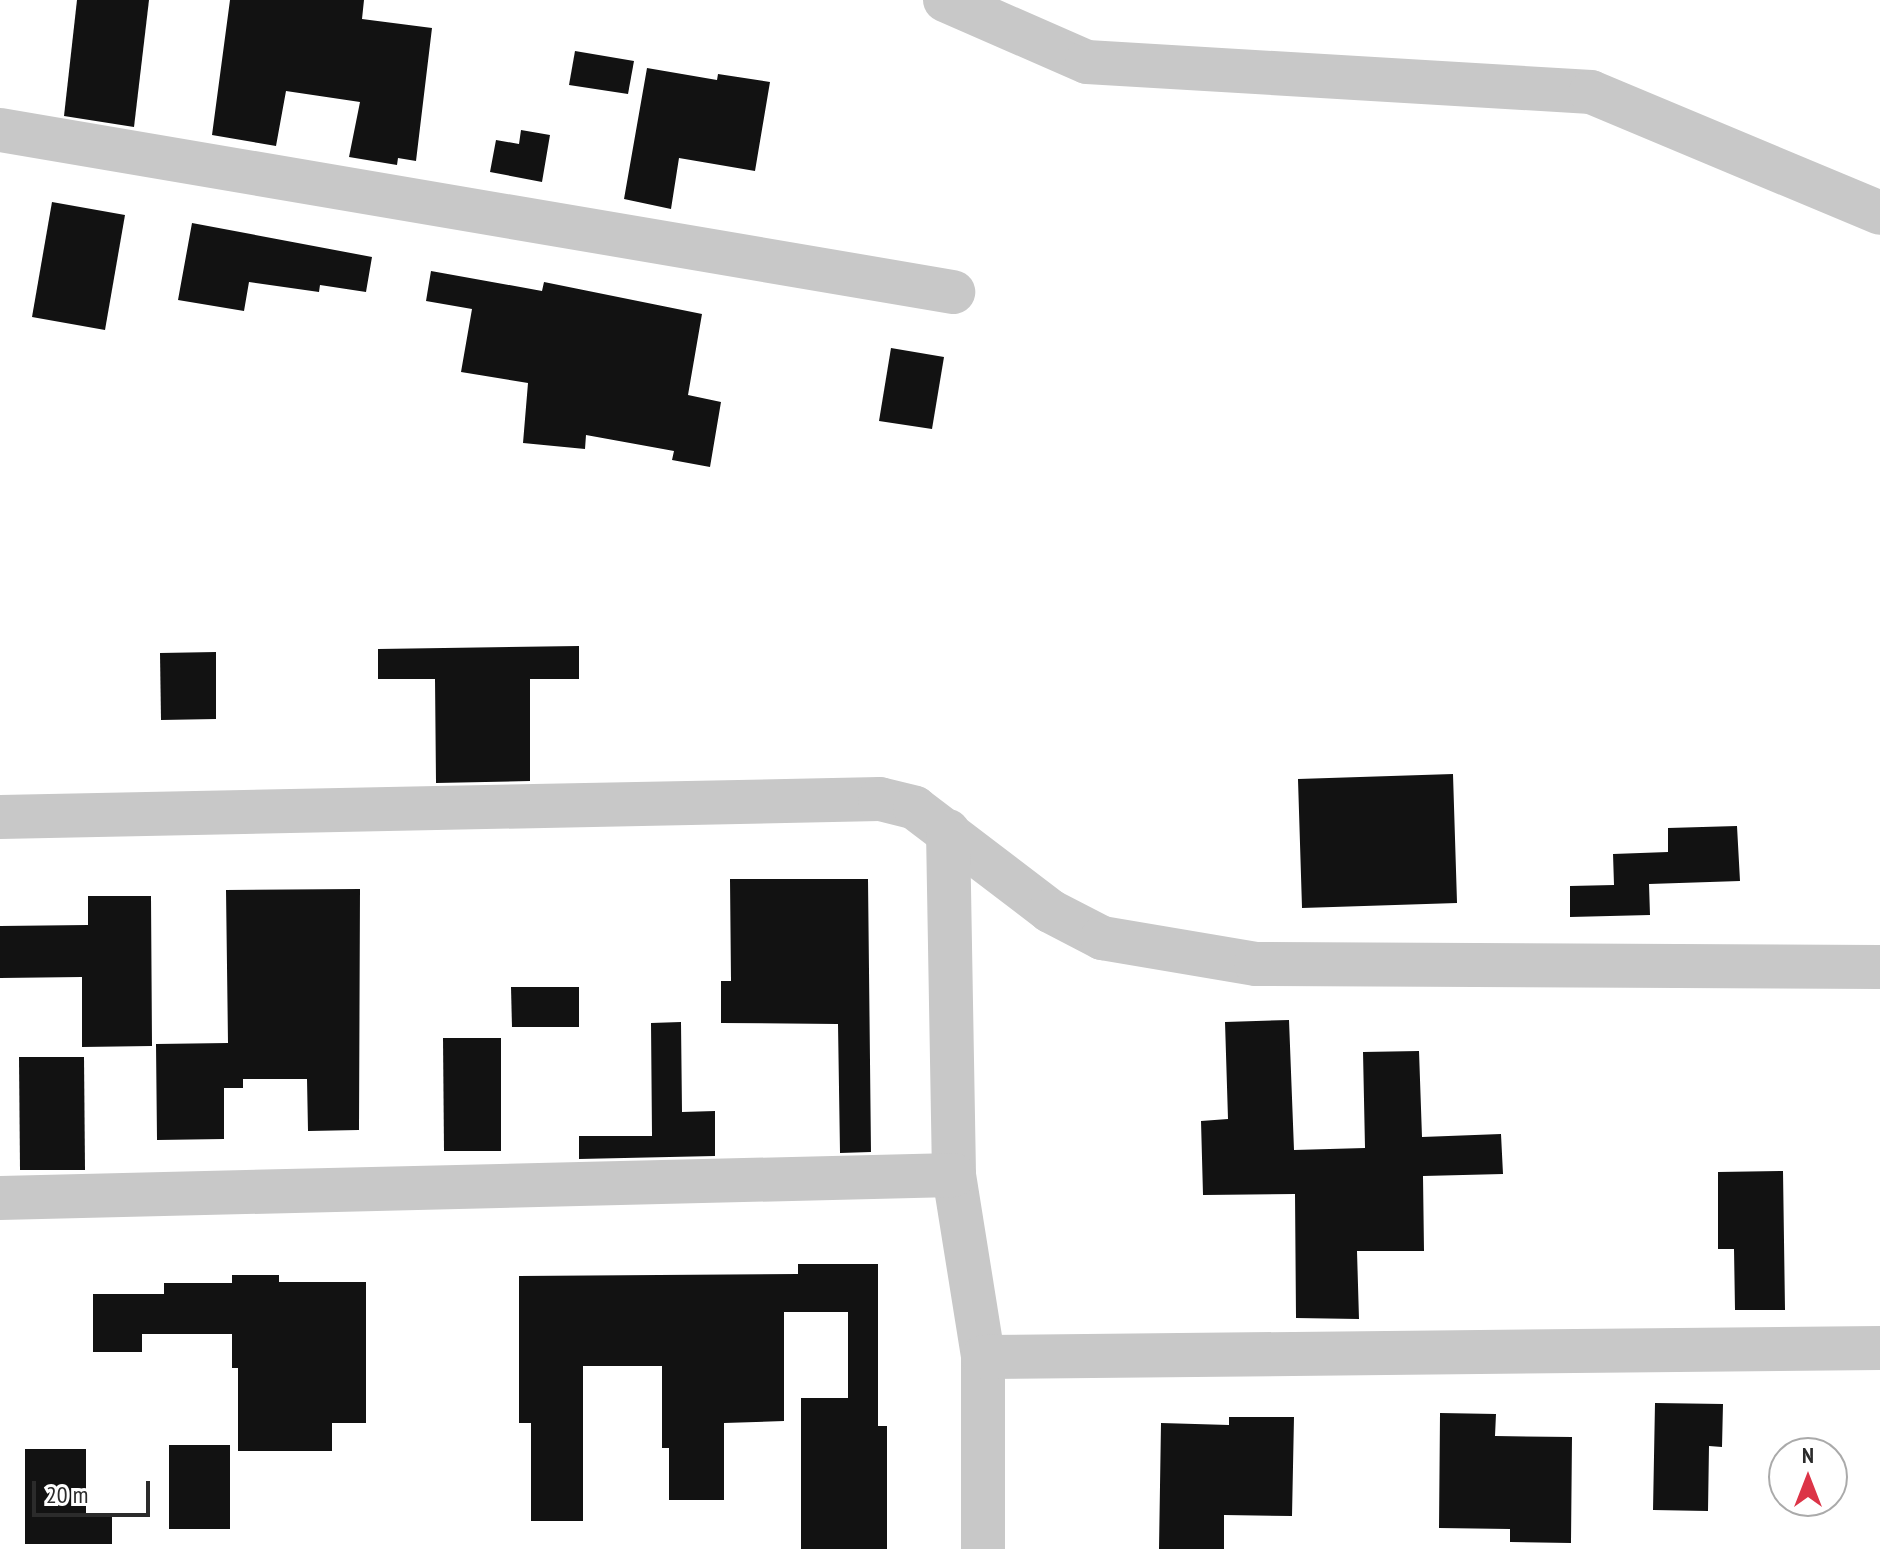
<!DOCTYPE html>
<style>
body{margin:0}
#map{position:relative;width:1880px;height:1549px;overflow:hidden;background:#fff;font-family:"PT Sans Narrow",sans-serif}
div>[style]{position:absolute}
.building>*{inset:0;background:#121212}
.minor>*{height:44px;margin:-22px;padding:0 22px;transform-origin:22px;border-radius:22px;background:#c8c8c8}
span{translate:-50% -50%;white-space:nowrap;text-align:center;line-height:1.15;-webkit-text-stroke:8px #fff;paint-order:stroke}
.north{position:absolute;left:1768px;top:1437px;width:80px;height:80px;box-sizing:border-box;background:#fff;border:2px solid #aaa;border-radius:50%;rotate:0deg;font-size:22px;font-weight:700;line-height:32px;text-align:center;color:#2b2b2b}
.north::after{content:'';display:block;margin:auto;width:28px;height:36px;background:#dc3447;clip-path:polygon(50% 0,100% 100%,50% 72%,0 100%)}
.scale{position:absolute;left:32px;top:1481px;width:118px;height:36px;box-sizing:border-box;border:4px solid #2b2b2b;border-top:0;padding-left:10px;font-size:24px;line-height:28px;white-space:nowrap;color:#2b2b2b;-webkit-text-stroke:6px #fff;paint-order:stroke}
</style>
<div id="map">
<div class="building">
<i style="clip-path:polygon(77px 0,149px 0,134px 127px,64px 116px)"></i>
<i style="clip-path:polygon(230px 0,364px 0,362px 19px,432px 28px,416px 161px,398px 158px,397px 165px,349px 157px,360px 102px,286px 91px,276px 146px,212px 135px)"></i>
<i style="clip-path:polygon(575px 51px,634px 61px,628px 94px,569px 85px)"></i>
<i style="clip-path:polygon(647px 68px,717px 80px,718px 74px,770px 82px,755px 171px,679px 158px,671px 209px,624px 199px)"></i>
<i style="clip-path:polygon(521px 130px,550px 135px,542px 182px,490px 172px,496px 140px,519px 144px)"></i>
<i style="clip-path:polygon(52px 202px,125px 215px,105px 330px,32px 317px)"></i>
<i style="clip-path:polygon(192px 223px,372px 257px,366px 292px,320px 285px,319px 292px,249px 282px,244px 311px,178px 300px)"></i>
<i style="clip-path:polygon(431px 271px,542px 291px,544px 282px,702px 314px,688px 395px,721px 402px,710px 467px,672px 460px,674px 451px,586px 435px,585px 449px,523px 443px,528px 383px,461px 372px,472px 309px,426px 301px)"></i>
<i style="clip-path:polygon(891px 348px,944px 357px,932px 429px,879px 421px)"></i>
<i style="clip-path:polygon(579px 646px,579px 679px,530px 679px,530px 781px,436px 783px,435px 679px,378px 679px,378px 649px)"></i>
<i style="clip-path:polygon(216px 652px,216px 719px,161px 720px,160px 653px)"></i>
<i style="clip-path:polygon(1453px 774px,1457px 903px,1302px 908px,1298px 779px)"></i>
<i style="clip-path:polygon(1737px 826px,1740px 881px,1649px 884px,1650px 915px,1570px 917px,1570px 886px,1614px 885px,1613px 854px,1668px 852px,1668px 828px)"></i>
<i style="clip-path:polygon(730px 879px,868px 879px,871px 1152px,840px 1153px,838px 1024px,721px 1023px,721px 981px,731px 981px)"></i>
<i style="clip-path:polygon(360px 889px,359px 1130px,308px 1131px,307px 1079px,243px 1079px,243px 1088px,224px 1088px,224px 1139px,157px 1140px,156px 1044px,228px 1043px,226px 890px)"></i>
<i style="clip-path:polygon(88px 896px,151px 896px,152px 1046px,82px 1047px,82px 977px,0 978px,0 926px,88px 925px)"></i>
<i style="clip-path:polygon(511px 987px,579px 987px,579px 1027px,512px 1027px)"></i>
<i style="clip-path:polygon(1289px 1020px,1294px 1150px,1365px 1148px,1363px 1052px,1419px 1051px,1422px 1137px,1501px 1134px,1503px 1174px,1423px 1176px,1424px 1251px,1357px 1251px,1359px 1319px,1296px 1318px,1295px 1194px,1203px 1195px,1201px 1121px,1228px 1119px,1225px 1022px)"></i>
<i style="clip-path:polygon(681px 1022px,682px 1112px,715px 1111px,715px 1156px,579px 1159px,579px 1136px,652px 1136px,651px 1023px)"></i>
<i style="clip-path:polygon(443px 1038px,501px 1038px,501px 1151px,444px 1151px)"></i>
<i style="clip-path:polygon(19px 1057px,84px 1057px,85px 1170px,20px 1170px)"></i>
<i style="clip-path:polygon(1783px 1171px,1785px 1310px,1735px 1310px,1734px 1249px,1718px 1249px,1718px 1172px)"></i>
<i style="clip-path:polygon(798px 1264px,878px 1264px,878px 1426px,887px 1426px,887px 1549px,801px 1549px,801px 1398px,848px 1398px,848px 1312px,784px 1312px,784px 1421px,724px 1423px,724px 1500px,669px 1500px,669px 1448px,662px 1448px,662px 1366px,583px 1366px,583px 1521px,531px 1521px,531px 1423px,519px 1423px,519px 1276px,798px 1274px)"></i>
<i style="clip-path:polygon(232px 1275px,279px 1275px,279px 1282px,366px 1282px,366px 1423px,332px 1423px,332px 1451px,238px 1451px,238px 1368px,232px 1368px,232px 1334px,142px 1334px,142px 1352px,93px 1352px,93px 1294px,164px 1294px,164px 1283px,232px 1283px)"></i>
<i style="clip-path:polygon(1655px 1403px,1723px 1404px,1722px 1447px,1709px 1446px,1708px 1511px,1653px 1510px)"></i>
<i style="clip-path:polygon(1440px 1413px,1496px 1414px,1495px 1436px,1572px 1437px,1571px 1543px,1510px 1542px,1510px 1529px,1439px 1528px)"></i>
<i style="clip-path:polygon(1229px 1417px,1294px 1417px,1292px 1516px,1224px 1515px,1224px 1549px,1159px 1549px,1161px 1423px,1229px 1425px)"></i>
<i style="clip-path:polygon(169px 1445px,230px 1445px,230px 1529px,169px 1529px)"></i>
<i style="clip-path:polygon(25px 1449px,86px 1449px,86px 1514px,112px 1514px,112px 1544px,25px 1544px)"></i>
</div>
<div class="minor">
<i style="left:945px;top:0;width:155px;rotate:23.6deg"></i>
<i style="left:1087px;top:62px;width:505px;rotate:3.41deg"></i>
<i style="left:1591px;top:92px;width:313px;rotate:22.7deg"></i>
<i style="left:0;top:130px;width:967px;rotate:9.65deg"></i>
<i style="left:0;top:817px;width:880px;rotate:-1.17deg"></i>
<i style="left:880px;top:799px;width:36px;rotate:14deg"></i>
<i style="left:915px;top:808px;width:170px;rotate:37.3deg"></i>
<i style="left:1050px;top:911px;width:59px;rotate:27.4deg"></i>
<i style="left:1102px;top:938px;width:156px;rotate:9.6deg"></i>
<i style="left:1256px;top:964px;width:624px;rotate:0.28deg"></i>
<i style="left:948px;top:831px;width:344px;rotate:89deg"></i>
<i style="left:954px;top:1175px;width:184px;rotate:80.9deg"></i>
<i style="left:983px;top:1357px;width:192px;rotate:90deg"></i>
<i style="left:0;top:1198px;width:954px;rotate:-1.38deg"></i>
<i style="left:983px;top:1357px;width:897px;rotate:-0.57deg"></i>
</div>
<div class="north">N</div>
<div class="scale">20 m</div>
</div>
